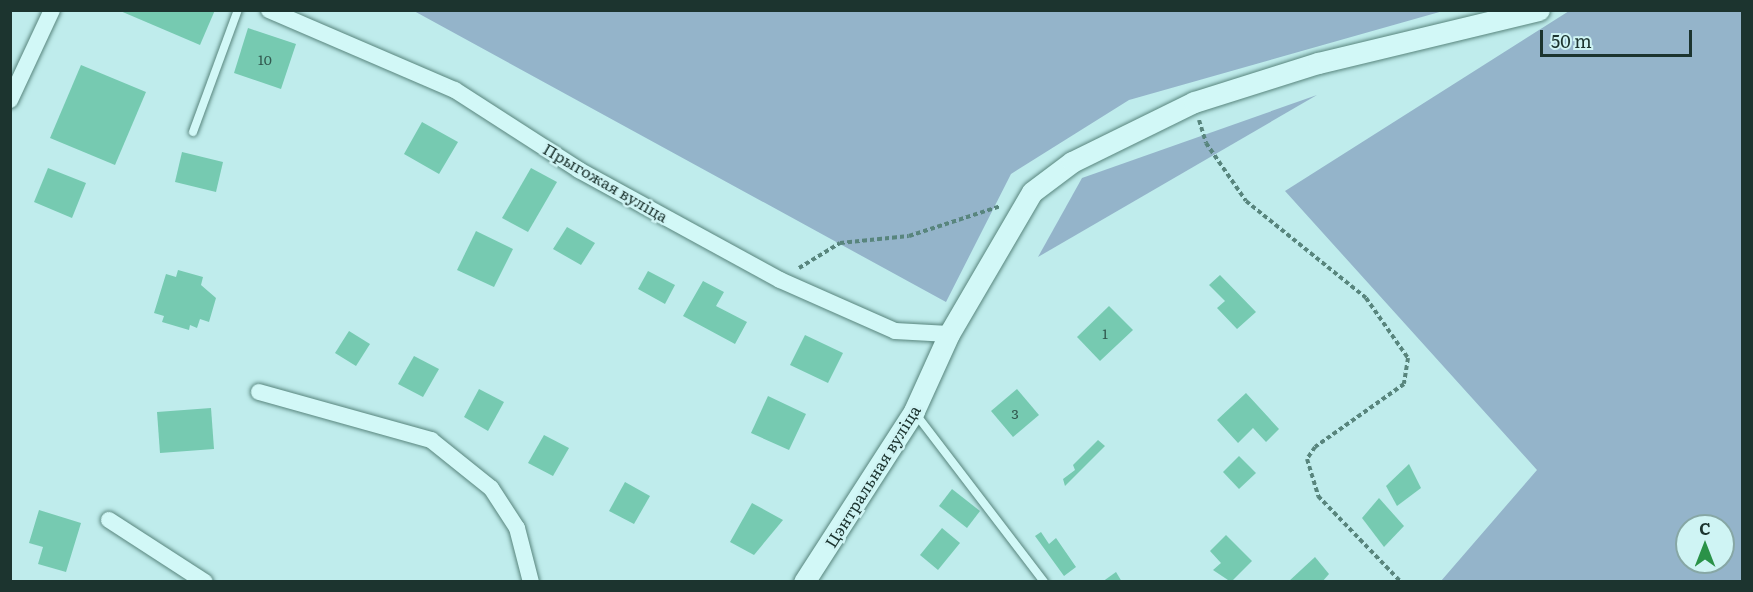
<!DOCTYPE html>
<meta charset="utf-8">
<style>
body{margin:0}
#map{position:relative;width:1753px;height:592px;overflow:hidden;background:#bfecec;font-family:Literata,serif}
div>[style]{position:absolute}
.green>*{inset:0;background:#94b4ca}
.building>*{inset:0;background:#76cab1}
.path>*{height:4px;margin-top:-2px;transform-origin:0;background:repeating-linear-gradient(90deg,#58857d 0 4.5px,transparent 0 7.5px)}
.roads{filter:drop-shadow(0 0 2px #58857d) drop-shadow(0 0 2px #58857d)}
.service>*{height:8px;margin:-4px;padding:0 4px;transform-origin:4px;border-radius:4px;background:#d2f8f7}
.minor>*{height:16px;margin:-8px;padding:0 8px;transform-origin:8px;border-radius:8px;background:#d2f8f7}
.tertiary>*{height:21px;margin:-10.5px;padding:0 10.5px;transform-origin:10.5px;border-radius:10.5px;background:#d2f8f7}
span{translate:-50% -50%;white-space:nowrap;text-align:center;line-height:1.15;-webkit-text-stroke:5px #cff4f4;paint-order:stroke}
.number-label{font-size:14px;color:#325a50}
.number-label span{-webkit-text-stroke-width:0}
.street-label{font-size:16px;color:#1c342f}
.frame{position:absolute;inset:0;border:12px solid #1c342f;pointer-events:none}
.north{position:absolute;left:1675px;top:514px;width:60px;height:60px;box-sizing:border-box;background:#cff4f4;border:2px solid #87a7a5;border-radius:50%;rotate:0deg;font-size:16px;font-weight:700;line-height:24px;text-align:center;color:#1c342f}
.north::after{content:'';display:block;margin:auto;width:21px;height:27px;background:#2a9248;clip-path:polygon(50% 0,100% 100%,50% 72%,0 100%)}
.scale{position:absolute;left:1540px;top:30px;width:152px;height:27px;box-sizing:border-box;border:3px solid #1c342f;border-top:0;padding-left:8px;font-size:18px;line-height:21px;white-space:nowrap;color:#1c342f;-webkit-text-stroke:4px #cff4f4;paint-order:stroke}
</style>
<div id="map">
<div class="green">
<i style="clip-path:polygon(414px 11px,1443px 11px,1129px 100px,1011px 174px,946px 302px)"></i>
<i style="clip-path:polygon(evenodd,1569px 11px,1742px 11px,1742px 581px,1441px 581px,1537px 470px,1285px 191px,1569px 11px,1687px 526px,1723px 526px,1723px 562px,1687px 562px,1687px 526px)"></i>
<i style="clip-path:polygon(1317px 95px,1038px 257px,1082px 178px)"></i>
</div>
<div class="building">
<i style="clip-path:polygon(118px 10px,215px 10px,200px 45px)"></i>
<i style="clip-path:polygon(248px 28px,296px 44px,281px 89px,234px 73px)"></i>
<i style="clip-path:polygon(81px 65px,146px 92px,115px 165px,50px 138px)"></i>
<i style="clip-path:polygon(422px 122px,458px 142px,439px 174px,404px 154px)"></i>
<i style="clip-path:polygon(182px 152px,223px 162px,216px 192px,175px 182px)"></i>
<i style="clip-path:polygon(48px 168px,86px 183px,72px 218px,34px 202px)"></i>
<i style="clip-path:polygon(531px 168px,557px 182px,528px 232px,502px 218px)"></i>
<i style="clip-path:polygon(567px 227px,595px 243px,581px 265px,553px 249px)"></i>
<i style="clip-path:polygon(476px 231px,513px 249px,494px 287px,457px 270px)"></i>
<i style="clip-path:polygon(178px 270px,203px 277px,201px 285px,216px 298px,209px 322px,200px 319px,197px 328px,190px 325px,189px 330px,162px 322px,164px 316px,154px 313px,166px 274px,176px 277px)"></i>
<i style="clip-path:polygon(648px 271px,675px 285px,665px 304px,638px 289px)"></i>
<i style="clip-path:polygon(1220px 275px,1256px 312px,1237px 329px,1217px 308px,1225px 301px,1209px 285px)"></i>
<i style="clip-path:polygon(703px 281px,724px 292px,716px 306px,747px 322px,735px 344px,683px 316px)"></i>
<i style="clip-path:polygon(1109px 306px,1133px 330px,1100px 361px,1077px 337px)"></i>
<i style="clip-path:polygon(349px 331px,370px 344px,356px 366px,335px 353px)"></i>
<i style="clip-path:polygon(805px 335px,843px 353px,828px 383px,790px 365px)"></i>
<i style="clip-path:polygon(414px 356px,439px 369px,423px 397px,398px 384px)"></i>
<i style="clip-path:polygon(479px 389px,504px 402px,488px 431px,464px 417px)"></i>
<i style="clip-path:polygon(1017px 389px,1039px 415px,1013px 437px,991px 411px)"></i>
<i style="clip-path:polygon(1246px 393px,1279px 429px,1266px 442px,1253px 428px,1238px 443px,1217px 420px)"></i>
<i style="clip-path:polygon(768px 396px,806px 414px,789px 450px,751px 433px)"></i>
<i style="clip-path:polygon(211px 408px,214px 449px,160px 453px,157px 412px)"></i>
<i style="clip-path:polygon(544px 435px,569px 448px,553px 476px,528px 463px)"></i>
<i style="clip-path:polygon(1098px 440px,1105px 446px,1065px 486px,1063px 479px,1075px 470px,1073px 465px)"></i>
<i style="clip-path:polygon(1239px 456px,1256px 473px,1239px 489px,1223px 472px)"></i>
<i style="clip-path:polygon(1409px 464px,1421px 488px,1397px 506px,1386px 486px)"></i>
<i style="clip-path:polygon(625px 482px,650px 496px,634px 524px,609px 511px)"></i>
<i style="clip-path:polygon(952px 489px,980px 511px,967px 528px,939px 506px)"></i>
<i style="clip-path:polygon(1379px 498px,1404px 526px,1384px 547px,1362px 518px)"></i>
<i style="clip-path:polygon(752px 503px,783px 520px,754px 555px,730px 542px)"></i>
<i style="clip-path:polygon(39px 510px,81px 523px,66px 572px,38px 564px,43px 547px,29px 543px)"></i>
<i style="clip-path:polygon(942px 528px,960px 543px,938px 570px,920px 555px)"></i>
<i style="clip-path:polygon(1041px 532px,1049px 544px,1056px 538px,1076px 567px,1064px 576px,1035px 536px)"></i>
<i style="clip-path:polygon(1226px 535px,1252px 561px,1231px 582px,1213px 570px,1221px 563px,1210px 551px)"></i>
<i style="clip-path:polygon(1315px 557px,1329px 574px,1322px 582px,1288px 582px)"></i>
<i style="clip-path:polygon(1116px 572px,1122px 582px,1102px 582px)"></i>
</div>
<div class="path">
<i style="left:1199px;top:120px;width:24px;rotate:73deg"></i>
<i style="left:1206px;top:143px;width:70px;rotate:55.4deg"></i>
<i style="left:1246px;top:201px;width:154px;rotate:38.9deg"></i>
<i style="left:1366px;top:298px;width:73px;rotate:55deg"></i>
<i style="left:1408px;top:358px;width:26px;rotate:99deg"></i>
<i style="left:1404px;top:384px;width:109px;rotate:144.7deg"></i>
<i style="left:1315px;top:447px;width:14px;rotate:124deg"></i>
<i style="left:1307px;top:459px;width:39px;rotate:73deg"></i>
<i style="left:1318px;top:496px;width:120px;rotate:46deg"></i>
<i style="left:799px;top:268px;width:48px;rotate:-31.4deg"></i>
<i style="left:840px;top:243px;width:69px;rotate:-5.8deg"></i>
<i style="left:909px;top:236px;width:97px;rotate:-18.1deg"></i>
</div>
<div class="roads">
<div class="service">
<i style="left:193px;top:132px;width:130px;rotate:-69.8deg"></i>
<i style="left:915px;top:413px;width:213px;rotate:52.6deg"></i>
</div>
<div class="minor">
<i style="left:269px;top:10px;width:202px;rotate:23.3deg"></i>
<i style="left:455px;top:90px;width:148px;rotate:32.8deg"></i>
<i style="left:579px;top:170px;width:229px;rotate:28.7deg"></i>
<i style="left:780px;top:280px;width:126px;rotate:23.9deg"></i>
<i style="left:895px;top:331px;width:54px;rotate:3.2deg"></i>
<i style="left:10px;top:100px;width:99px;rotate:-65deg"></i>
<i style="left:259px;top:392px;width:179px;rotate:15.6deg"></i>
<i style="left:431px;top:440px;width:77px;rotate:38.7deg"></i>
<i style="left:491px;top:488px;width:48px;rotate:57deg"></i>
<i style="left:517px;top:528px;width:56px;rotate:75.5deg"></i>
<i style="left:109px;top:520px;width:114px;rotate:32.9deg"></i>
</div>
<div class="tertiary">
<i style="left:804px;top:582px;width:203px;rotate:-57.2deg"></i>
<i style="left:914px;top:411px;width:85px;rotate:-65.6deg"></i>
<i style="left:949px;top:334px;width:164px;rotate:-59.7deg"></i>
<i style="left:1032px;top:192px;width:50px;rotate:-36.9deg"></i>
<i style="left:1072px;top:162px;width:136px;rotate:-26.2deg"></i>
<i style="left:1194px;top:102px;width:130px;rotate:-17.5deg"></i>
<i style="left:1318px;top:63px;width:227px;rotate:-13.5deg"></i>
</div>
</div>
<div class="number-label">
<span style="left:265px;top:59px">10</span>
<span style="left:1105px;top:333px">1</span>
<span style="left:1015px;top:413px">3</span>
</div>
<div class="street-label">
<span style="left:606px;top:182px;rotate:30deg">Прыгожая вуліца</span>
<span style="left:872px;top:476px;rotate:-58deg">Цэнтральная вуліца</span>
</div>
<div class="frame"></div>
<div class="north">С</div>
<div class="scale">50 m</div>
</div>
